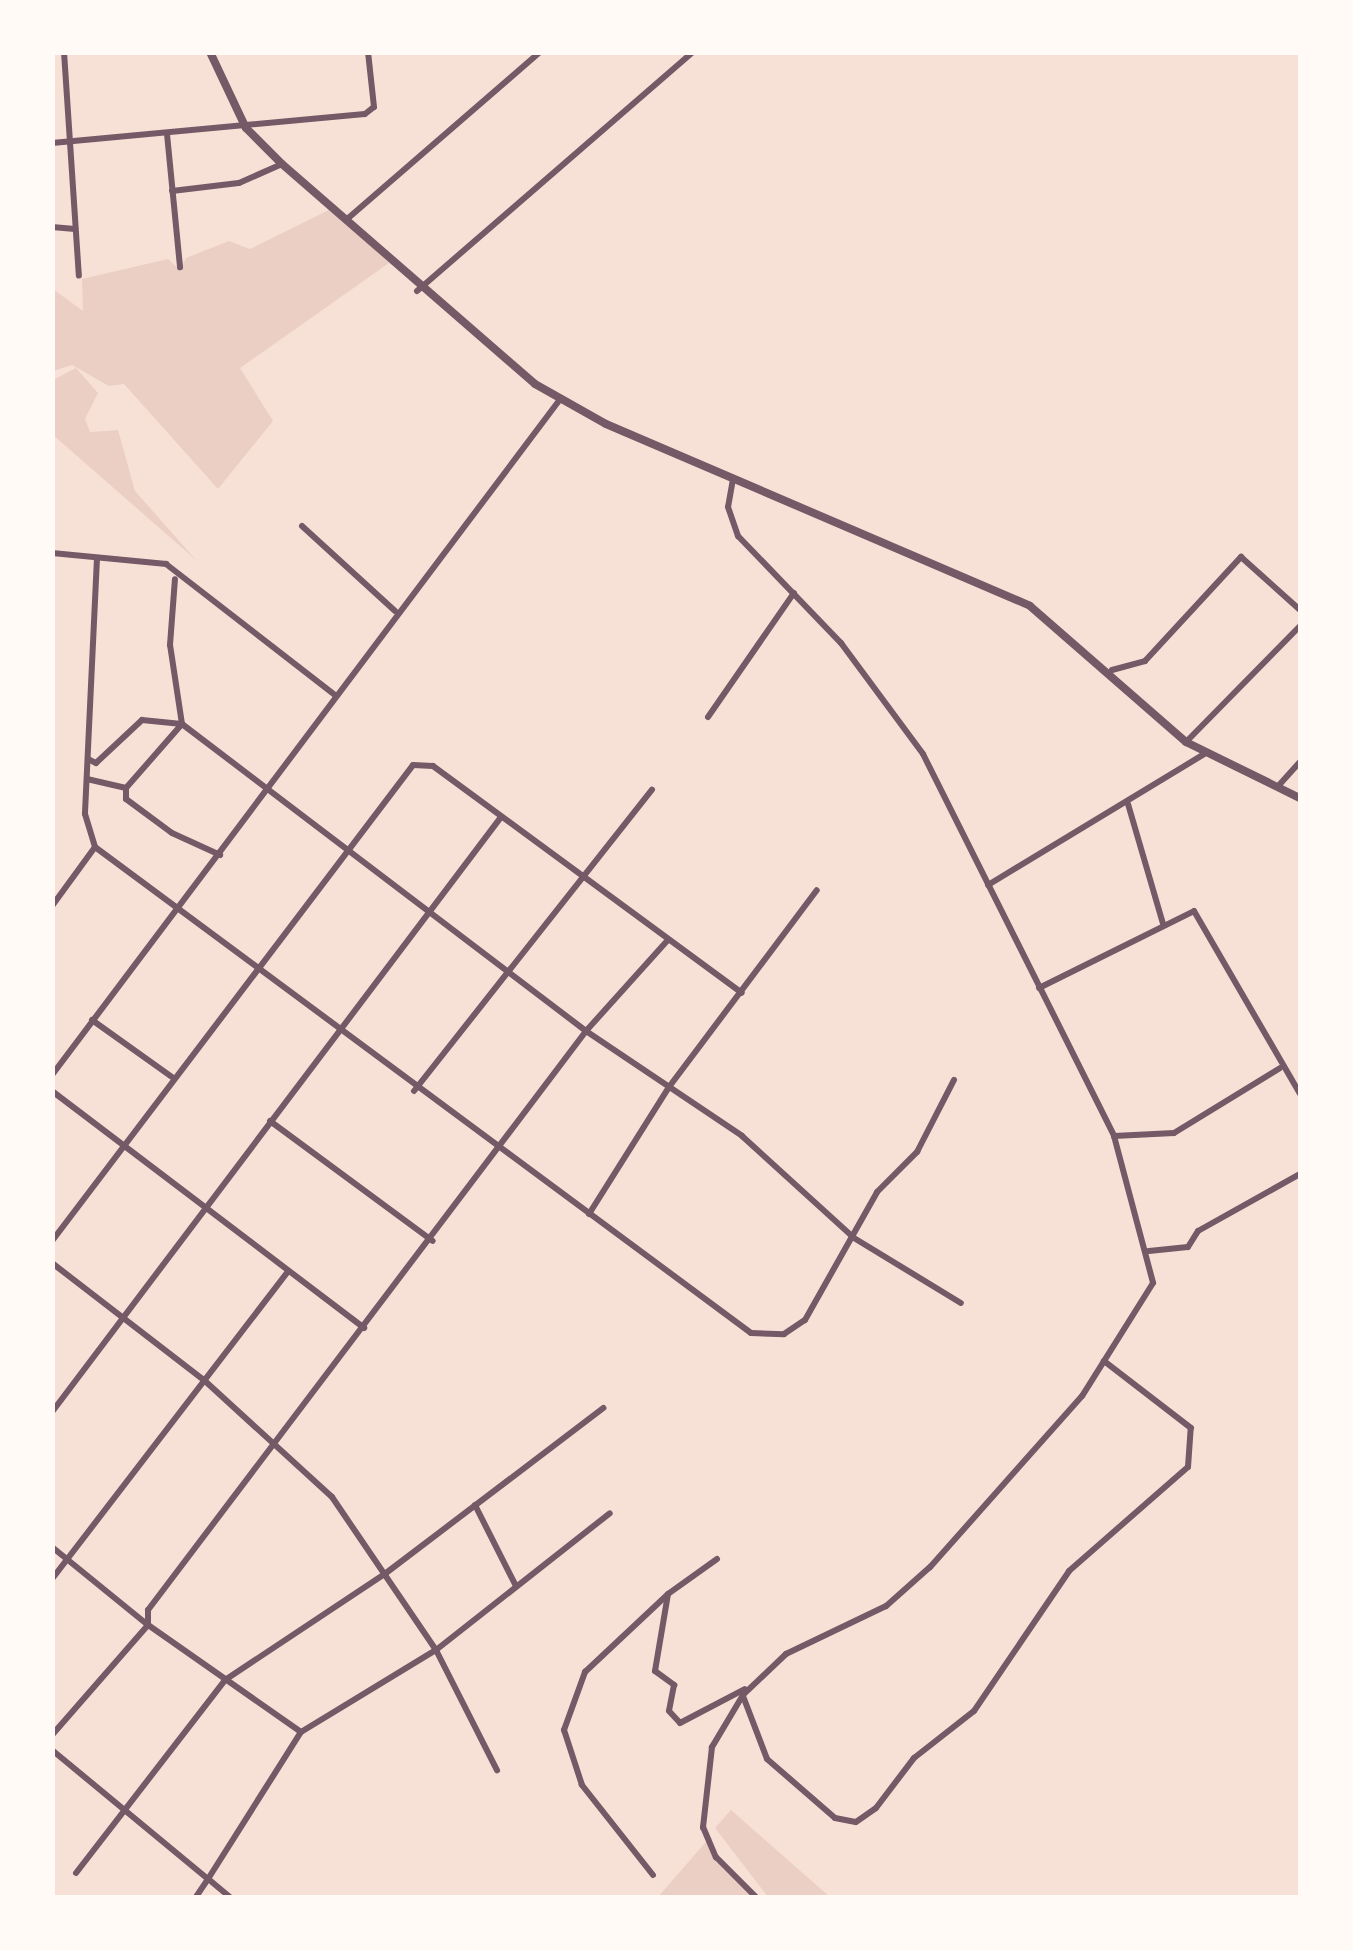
<!DOCTYPE html>
<style>
body{margin:0}
#map{position:relative;width:1353px;height:1950px;overflow:hidden;background:#f7e1d7;font-family:"Source Serif 4",serif}
div>[style]{position:absolute}
.green>*{inset:0;background:#ebcfc5}
.minor>*{height:6px;margin:-3px;padding:0 3px;transform-origin:3px;border-radius:3px;background:#755966}
.tertiary>*{height:8px;margin:-4px;padding:0 4px;transform-origin:4px;border-radius:4px;background:#755966}
span{translate:-50% -50%;white-space:nowrap;text-align:center;line-height:1.15;-webkit-text-stroke:10px #fffaf5;paint-order:stroke}
.frame{position:absolute;inset:0;border:55px solid #fffaf5;pointer-events:none}
</style>
<div id="map">
<div class="green">
<i style="clip-path:polygon(331px 209px,389px 263px,240px 368px,273px 421px,218px 489px,124px 384px,109px 386px,72px 365px,53px 371px,53px 289px,83px 311px,82px 279px,168px 259px,180px 270px,186px 258px,229px 241px,250px 249px)"></i>
<i style="clip-path:polygon(76px 368px,98px 393px,85px 419px,90px 432px,118px 430px,135px 491px,196px 560px,53px 435px,53px 380px)"></i>
<i style="clip-path:polygon(731px 1810px,830px 1897px,768px 1897px,715px 1828px)"></i>
<i style="clip-path:polygon(711px 1836px,715px 1854px,759px 1897px,657px 1898px)"></i>
</div>
<div class="minor">
<i style="left:64px;top:52px;width:224px;rotate:86.2deg"></i>
<i style="left:167px;top:134px;width:134px;rotate:84.4deg"></i>
<i style="left:52px;top:143px;width:314px;rotate:-5.3deg"></i>
<i style="left:365px;top:114px;width:11px;rotate:-38deg"></i>
<i style="left:374px;top:107px;width:55px;rotate:-96.2deg"></i>
<i style="left:172px;top:191px;width:67px;rotate:-6.8deg"></i>
<i style="left:239px;top:183px;width:47px;rotate:-23.8deg"></i>
<i style="left:346px;top:220px;width:257px;rotate:-40.9deg"></i>
<i style="left:52px;top:227px;width:23px;rotate:5deg"></i>
<i style="left:417px;top:291px;width:365px;rotate:-40.9deg"></i>
<i style="left:733px;top:479px;width:28px;rotate:100deg"></i>
<i style="left:728px;top:507px;width:31px;rotate:71deg"></i>
<i style="left:738px;top:536px;width:149px;rotate:46.1deg"></i>
<i style="left:841px;top:643px;width:138px;rotate:53.5deg"></i>
<i style="left:923px;top:754px;width:427px;rotate:63.4deg"></i>
<i style="left:1114px;top:1136px;width:152px;rotate:75.1deg"></i>
<i style="left:1153px;top:1283px;width:133px;rotate:122.1deg"></i>
<i style="left:1082px;top:1396px;width:229px;rotate:131.6deg"></i>
<i style="left:930px;top:1567px;width:59px;rotate:138.4deg"></i>
<i style="left:886px;top:1606px;width:111px;rotate:154.4deg"></i>
<i style="left:786px;top:1654px;width:59px;rotate:136.4deg"></i>
<i style="left:743px;top:1695px;width:61px;rotate:120.8deg"></i>
<i style="left:712px;top:1747px;width:81px;rotate:96.4deg"></i>
<i style="left:703px;top:1827px;width:33px;rotate:67deg"></i>
<i style="left:716px;top:1857px;width:58px;rotate:45deg"></i>
<i style="left:302px;top:526px;width:126px;rotate:42.4deg"></i>
<i style="left:52px;top:553px;width:115px;rotate:5.5deg"></i>
<i style="left:166px;top:564px;width:214px;rotate:37.8deg"></i>
<i style="left:97px;top:558px;width:256px;rotate:92.7deg"></i>
<i style="left:85px;top:814px;width:34px;rotate:73deg"></i>
<i style="left:95px;top:847px;width:816px;rotate:36.53deg"></i>
<i style="left:751px;top:1333px;width:33px;rotate:2deg"></i>
<i style="left:784px;top:1334px;width:25px;rotate:-34deg"></i>
<i style="left:805px;top:1320px;width:147px;rotate:-60.6deg"></i>
<i style="left:877px;top:1192px;width:57px;rotate:-45deg"></i>
<i style="left:917px;top:1152px;width:81px;rotate:-62.8deg"></i>
<i style="left:1112px;top:670px;width:34px;rotate:-15deg"></i>
<i style="left:1145px;top:661px;width:142px;rotate:-47.3deg"></i>
<i style="left:1241px;top:557px;width:79px;rotate:41.9deg"></i>
<i style="left:708px;top:717px;width:151px;rotate:-55.3deg"></i>
<i style="left:1186px;top:742px;width:163px;rotate:-45.5deg"></i>
<i style="left:88px;top:759px;width:9px;rotate:27deg"></i>
<i style="left:96px;top:763px;width:63px;rotate:-43.1deg"></i>
<i style="left:142px;top:720px;width:40px;rotate:5.7deg"></i>
<i style="left:182px;top:724px;width:80px;rotate:-98.6deg"></i>
<i style="left:170px;top:645px;width:66px;rotate:-85.7deg"></i>
<i style="left:87px;top:779px;width:40px;rotate:13deg"></i>
<i style="left:126px;top:788px;width:85px;rotate:-48.8deg"></i>
<i style="left:182px;top:724px;width:507px;rotate:37.23deg"></i>
<i style="left:586px;top:1031px;width:188px;rotate:33.9deg"></i>
<i style="left:742px;top:1136px;width:151px;rotate:42.3deg"></i>
<i style="left:854px;top:1238px;width:125px;rotate:31.3deg"></i>
<i style="left:1280px;top:784px;width:30px;rotate:-48deg"></i>
<i style="left:126px;top:788px;width:11px;rotate:90deg"></i>
<i style="left:126px;top:799px;width:57px;rotate:36.5deg"></i>
<i style="left:172px;top:833px;width:53px;rotate:24.6deg"></i>
<i style="left:1128px;top:804px;width:125px;rotate:73.7deg"></i>
<i style="left:988px;top:885px;width:253px;rotate:-31.2deg"></i>
<i style="left:52px;top:906px;width:73px;rotate:-53.9deg"></i>
<i style="left:1039px;top:988px;width:173px;rotate:-26.4deg"></i>
<i style="left:1194px;top:911px;width:211px;rotate:59.9deg"></i>
<i style="left:92px;top:1020px;width:98px;rotate:35.5deg"></i>
<i style="left:52px;top:1075px;width:847px;rotate:-53.06deg"></i>
<i style="left:52px;top:1091px;width:392px;rotate:37.2deg"></i>
<i style="left:414px;top:1091px;width:384px;rotate:-51.7deg"></i>
<i style="left:270px;top:1121px;width:202px;rotate:36.4deg"></i>
<i style="left:1114px;top:1136px;width:60px;rotate:-2.9deg"></i>
<i style="left:1174px;top:1133px;width:124px;rotate:-31.5deg"></i>
<i style="left:589px;top:1214px;width:150px;rotate:-57.8deg"></i>
<i style="left:669px;top:1087px;width:246px;rotate:-53.1deg"></i>
<i style="left:52px;top:1241px;width:597px;rotate:-52.82deg"></i>
<i style="left:413px;top:765px;width:20px;rotate:3deg"></i>
<i style="left:433px;top:766px;width:383px;rotate:36.3deg"></i>
<i style="left:1149px;top:1251px;width:39px;rotate:-6deg"></i>
<i style="left:1188px;top:1247px;width:19px;rotate:-58deg"></i>
<i style="left:1198px;top:1231px;width:117px;rotate:-29.2deg"></i>
<i style="left:52px;top:1263px;width:193px;rotate:37.6deg"></i>
<i style="left:205px;top:1381px;width:172px;rotate:42.4deg"></i>
<i style="left:332px;top:1497px;width:185px;rotate:55.8deg"></i>
<i style="left:436px;top:1650px;width:135px;rotate:63.1deg"></i>
<i style="left:52px;top:1412px;width:745px;rotate:-52.96deg"></i>
<i style="left:475px;top:1505px;width:91px;rotate:63.2deg"></i>
<i style="left:52px;top:1547px;width:124px;rotate:39.1deg"></i>
<i style="left:148px;top:1625px;width:146px;rotate:131.1deg"></i>
<i style="left:717px;top:1559px;width:60px;rotate:144.5deg"></i>
<i style="left:668px;top:1594px;width:78px;rotate:99.6deg"></i>
<i style="left:655px;top:1671px;width:24px;rotate:36deg"></i>
<i style="left:674px;top:1685px;width:26px;rotate:101deg"></i>
<i style="left:669px;top:1711px;width:16px;rotate:47deg"></i>
<i style="left:680px;top:1723px;width:73px;rotate:-27.6deg"></i>
<i style="left:52px;top:1579px;width:388px;rotate:-52.5deg"></i>
<i style="left:743px;top:1696px;width:67px;rotate:69.1deg"></i>
<i style="left:767px;top:1759px;width:90px;rotate:40.9deg"></i>
<i style="left:835px;top:1818px;width:21px;rotate:11deg"></i>
<i style="left:856px;top:1822px;width:24px;rotate:-35deg"></i>
<i style="left:876px;top:1808px;width:63px;rotate:-52.8deg"></i>
<i style="left:914px;top:1758px;width:76px;rotate:-38.1deg"></i>
<i style="left:974px;top:1711px;width:169px;rotate:-55.8deg"></i>
<i style="left:1069px;top:1571px;width:158px;rotate:-41.2deg"></i>
<i style="left:1188px;top:1467px;width:39px;rotate:-86deg"></i>
<i style="left:1191px;top:1428px;width:110px;rotate:-142.4deg"></i>
<i style="left:301px;top:1732px;width:158px;rotate:-31.3deg"></i>
<i style="left:436px;top:1650px;width:221px;rotate:-38.2deg"></i>
<i style="left:52px;top:1750px;width:202px;rotate:39.6deg"></i>
<i style="left:208px;top:1879px;width:23px;rotate:124deg"></i>
<i style="left:76px;top:1873px;width:244px;rotate:-52.3deg"></i>
<i style="left:225px;top:1680px;width:193px;rotate:-33.6deg"></i>
<i style="left:386px;top:1573px;width:273px;rotate:-37.2deg"></i>
<i style="left:653px;top:1875px;width:115px;rotate:-128.3deg"></i>
<i style="left:582px;top:1785px;width:58px;rotate:-108.1deg"></i>
<i style="left:564px;top:1730px;width:62px;rotate:-70.1deg"></i>
<i style="left:585px;top:1672px;width:114px;rotate:-43.2deg"></i>
<i style="left:231px;top:1898px;width:30px;rotate:-140deg"></i>
<i style="left:208px;top:1879px;width:174px;rotate:-57.7deg"></i>
<i style="left:301px;top:1732px;width:187px;rotate:-145deg"></i>
<i style="left:148px;top:1625px;width:15px;rotate:-90deg"></i>
<i style="left:148px;top:1610px;width:726px;rotate:-52.89deg"></i>
<i style="left:586px;top:1031px;width:121px;rotate:-48deg"></i>
</div>
<div class="tertiary">
<i style="left:210px;top:52px;width:84px;rotate:64.7deg"></i>
<i style="left:246px;top:128px;width:51px;rotate:45deg"></i>
<i style="left:282px;top:164px;width:335px;rotate:41deg"></i>
<i style="left:535px;top:384px;width:81px;rotate:29.4deg"></i>
<i style="left:606px;top:424px;width:461px;rotate:23.2deg"></i>
<i style="left:1030px;top:606px;width:207px;rotate:41.1deg"></i>
<i style="left:1186px;top:742px;width:127px;rotate:26.2deg"></i>
</div>
<div class="frame"></div>
</div>
